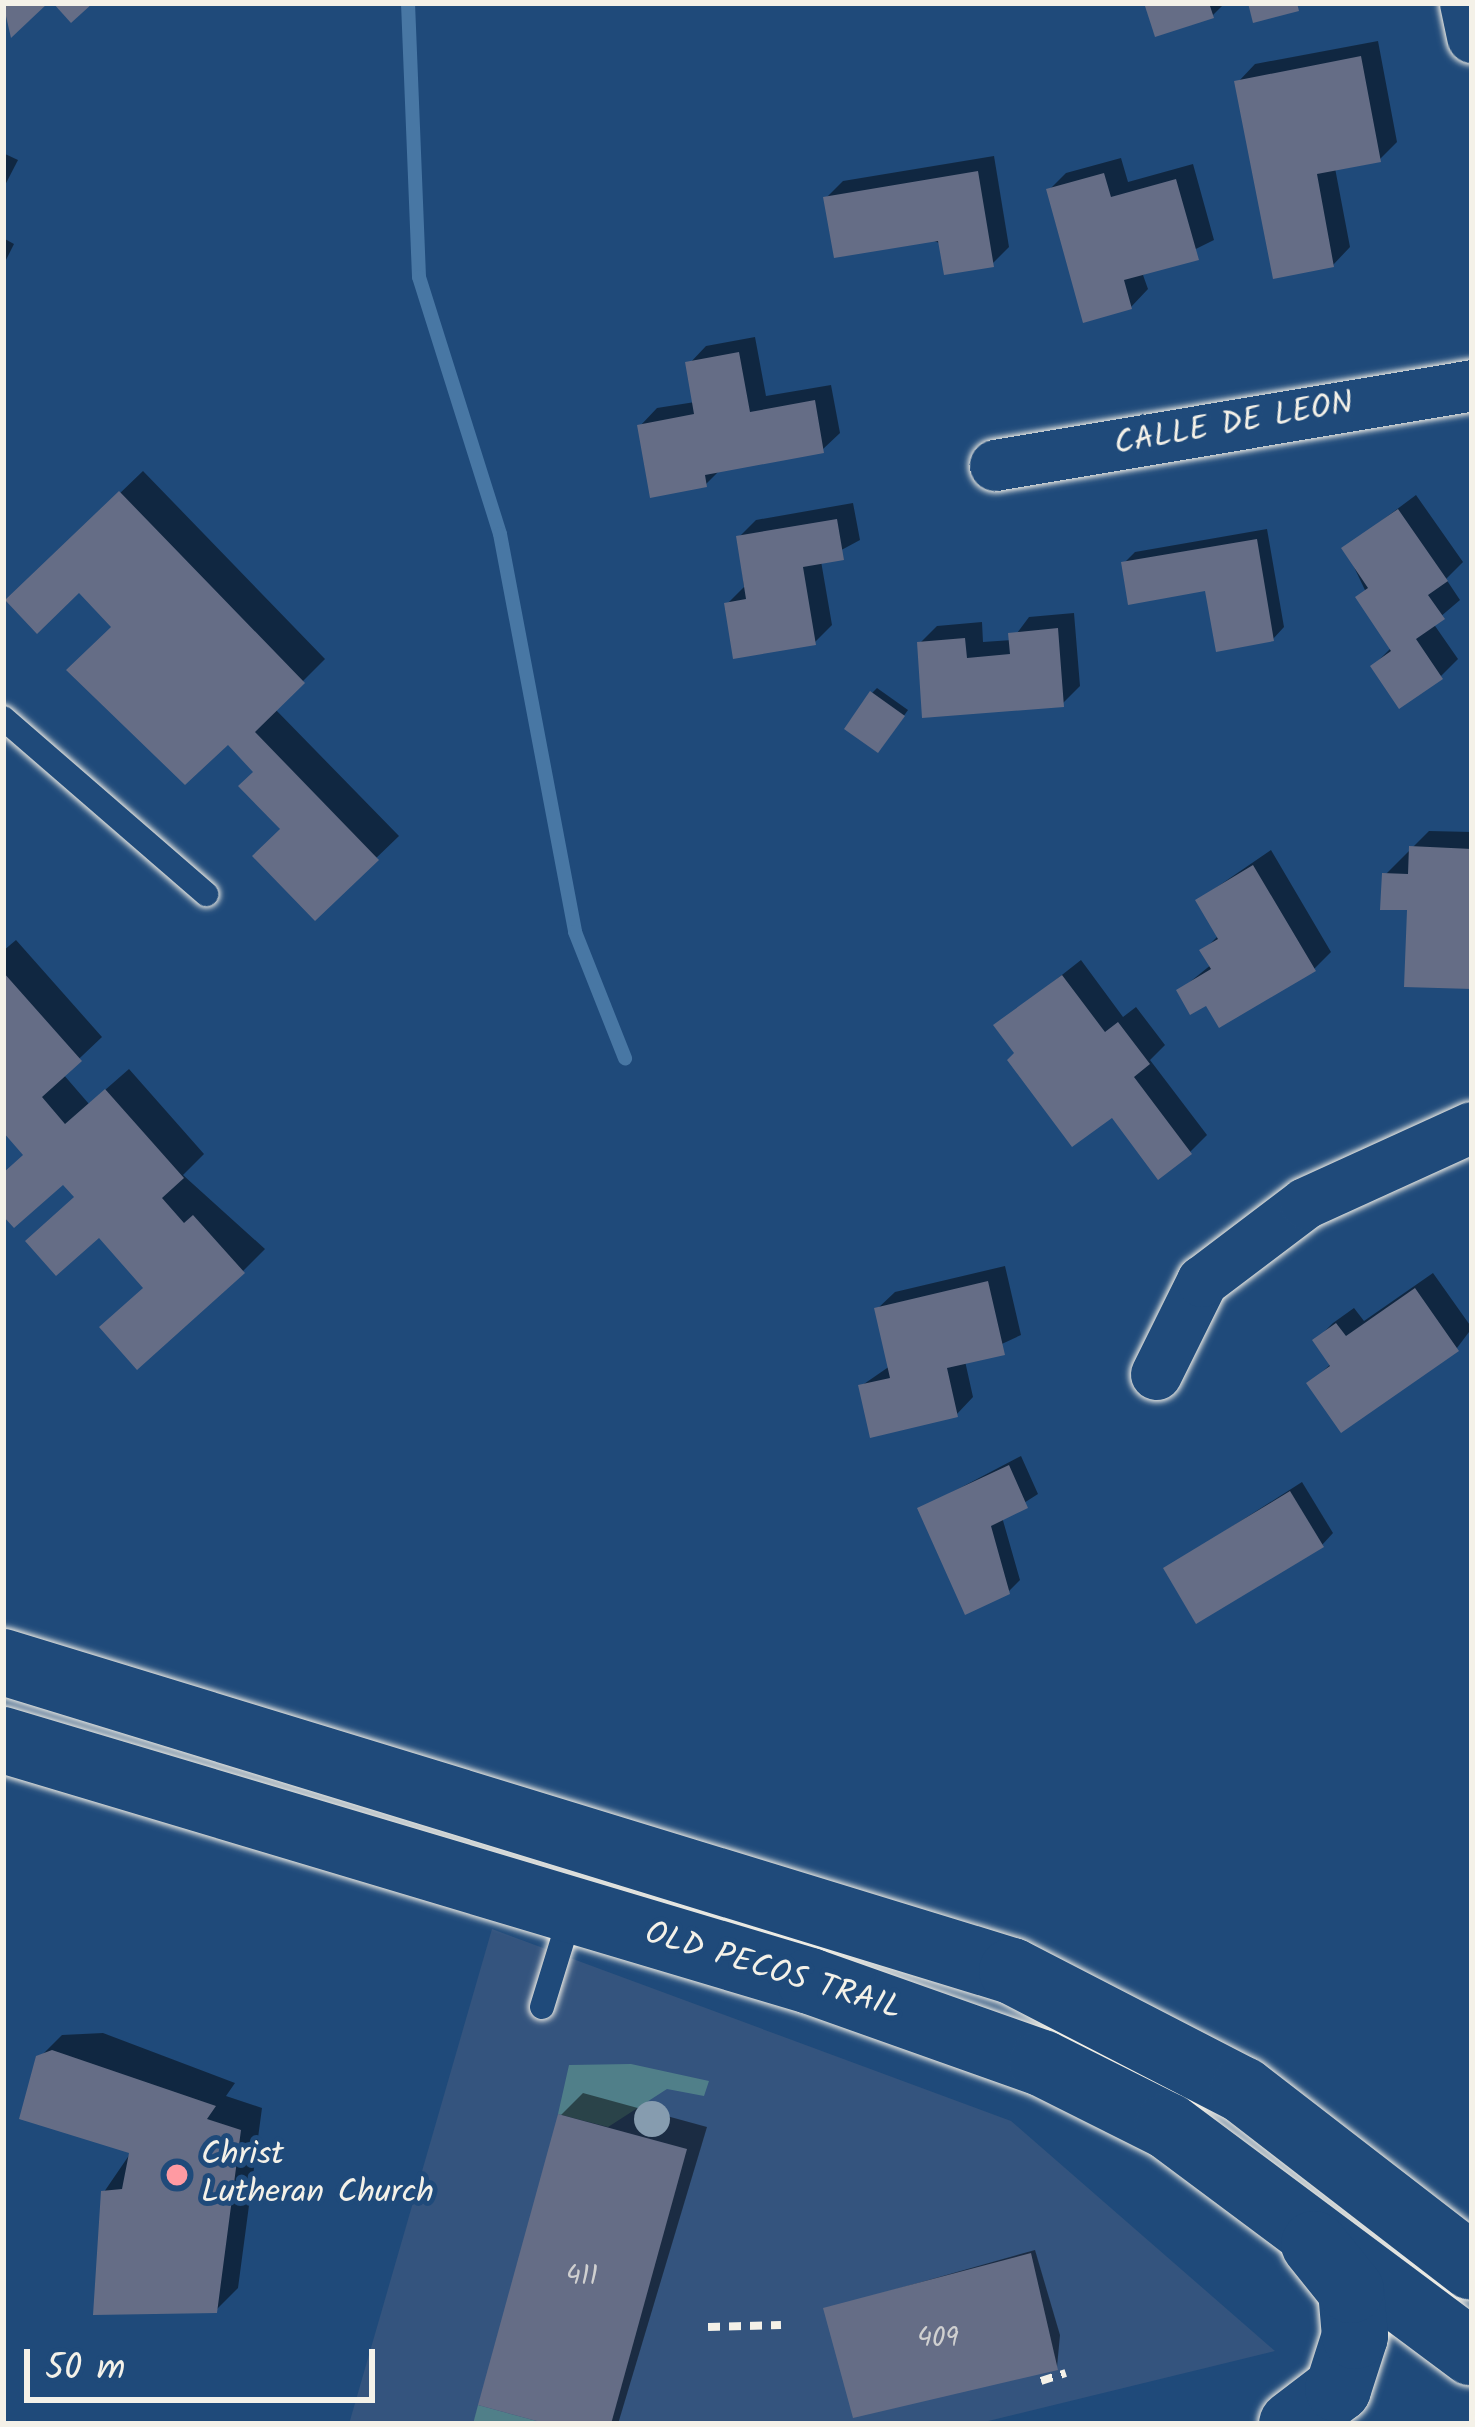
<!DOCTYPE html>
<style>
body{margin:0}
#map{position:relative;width:1475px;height:2427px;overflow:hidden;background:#1f4a7a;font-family:Kalam,sans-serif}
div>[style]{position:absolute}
.built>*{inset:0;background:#34547e}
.green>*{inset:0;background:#507f89}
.shadow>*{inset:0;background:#0007}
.stream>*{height:14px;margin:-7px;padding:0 7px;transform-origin:7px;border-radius:7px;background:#4877a4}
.building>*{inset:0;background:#656d86}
.path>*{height:8px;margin-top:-4px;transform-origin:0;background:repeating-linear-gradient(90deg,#f4f1e8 0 12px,transparent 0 21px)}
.roads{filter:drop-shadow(0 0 3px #f4f1e8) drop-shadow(0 0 3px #f4f1e8)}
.service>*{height:24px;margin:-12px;padding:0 12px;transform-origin:12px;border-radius:12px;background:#1f4a7a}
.minor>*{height:51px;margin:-25.5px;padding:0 25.5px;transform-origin:25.5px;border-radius:25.5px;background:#1f4a7a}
.secondary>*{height:66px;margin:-33px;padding:0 33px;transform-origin:33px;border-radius:33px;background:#1f4a7a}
.trees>*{width:36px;height:36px;margin:-18px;border-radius:50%;background:#869caf}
.dots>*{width:33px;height:33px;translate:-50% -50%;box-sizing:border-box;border:6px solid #1f4a7a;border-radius:50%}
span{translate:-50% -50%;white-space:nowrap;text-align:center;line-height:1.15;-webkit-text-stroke:10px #1f4a7a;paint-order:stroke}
.number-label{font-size:27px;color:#d0d0d0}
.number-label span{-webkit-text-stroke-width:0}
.street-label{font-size:33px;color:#f4f1e8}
.poi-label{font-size:33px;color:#f4f1e8}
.left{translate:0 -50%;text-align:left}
.frame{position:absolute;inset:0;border:6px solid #f4f1e8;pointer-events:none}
.scale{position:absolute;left:24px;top:2349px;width:351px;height:54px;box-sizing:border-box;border:6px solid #f4f1e8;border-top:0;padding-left:15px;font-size:36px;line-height:42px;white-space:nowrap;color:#f4f1e8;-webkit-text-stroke:9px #1f4a7a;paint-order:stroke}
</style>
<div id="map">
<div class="built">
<i style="clip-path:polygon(492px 1929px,1011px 2121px,1275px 2351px,976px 2424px,349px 2424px)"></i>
</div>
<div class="green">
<i style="clip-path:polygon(631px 2064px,709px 2081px,704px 2096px,667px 2089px,608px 2127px,558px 2114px,569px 2065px)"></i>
<i style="clip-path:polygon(478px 2405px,548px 2424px,473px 2424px)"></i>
</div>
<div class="shadow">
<i style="clip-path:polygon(1147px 3px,1225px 3px,1213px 15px)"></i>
<i style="clip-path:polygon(1378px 41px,1397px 142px,1380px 159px,1335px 168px,1350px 247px,1333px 265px,1238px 82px,1255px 64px)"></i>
<i style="clip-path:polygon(3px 153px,18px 160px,3px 189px)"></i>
<i style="clip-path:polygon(994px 156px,1009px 247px,992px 264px,826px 198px,843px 181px)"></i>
<i style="clip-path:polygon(1121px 158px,1128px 182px,1193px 164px,1214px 240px,1143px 275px,1148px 289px,1131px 307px,1049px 190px,1066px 173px)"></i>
<i style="clip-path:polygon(3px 238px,14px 244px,3px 266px)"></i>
<i style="clip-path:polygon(755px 337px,766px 396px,831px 385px,840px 433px,822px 450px,721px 469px,706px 484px,640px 426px,657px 408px,695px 402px,689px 364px,706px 346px)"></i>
<i style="clip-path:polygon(143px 471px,325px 659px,275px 709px,399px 836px,315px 917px,257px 771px,79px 589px,9px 600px)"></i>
<i style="clip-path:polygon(1416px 495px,1463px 562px,1446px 579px,1460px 600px,1433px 623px,1458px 659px,1441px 676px,1373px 666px,1392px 647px,1345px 548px)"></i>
<i style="clip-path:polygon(853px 503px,860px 540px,821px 561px,832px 625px,815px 642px,727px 604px,744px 587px,739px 537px,756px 520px)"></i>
<i style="clip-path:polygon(1267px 529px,1284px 627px,1273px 639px,1208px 588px,1124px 563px,1135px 552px)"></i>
<i style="clip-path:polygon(1074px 613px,1080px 686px,1062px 704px,920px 643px,937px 626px,982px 622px,983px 642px,1012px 640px,1029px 617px)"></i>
<i style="clip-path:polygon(877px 688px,908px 710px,883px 745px,872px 693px)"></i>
<i style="clip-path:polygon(1429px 831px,1472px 832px,1472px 986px,1385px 875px)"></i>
<i style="clip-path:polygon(1271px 850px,1331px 952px,1314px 969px,1207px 1001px,1180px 990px,1212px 964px,1203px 951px,1219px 935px,1198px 900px)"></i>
<i style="clip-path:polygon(16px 940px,102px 1037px,63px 1074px,89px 1104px,129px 1069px,204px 1154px,183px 1175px,265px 1249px,243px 1271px,146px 1286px,63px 1181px,3px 1211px,3px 1175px,26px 1154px,3px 1128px,3px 951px)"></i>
<i style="clip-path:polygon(1081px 960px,1123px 1017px,1136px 1007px,1165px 1045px,1150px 1060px,1207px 1135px,1190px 1152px,1113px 1114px,997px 1026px)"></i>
<i style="clip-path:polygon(1005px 1266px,1021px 1335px,965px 1361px,973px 1397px,956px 1415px,861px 1386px,890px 1366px,877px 1309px,895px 1292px)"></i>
<i style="clip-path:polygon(1433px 1273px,1472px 1328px,1457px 1348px,1310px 1383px,1332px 1363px,1316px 1340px,1333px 1323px,1354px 1308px,1364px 1321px)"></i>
<i style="clip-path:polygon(1021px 1456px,1038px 1494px,1002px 1517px,1020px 1580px,1008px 1592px,920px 1509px)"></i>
<i style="clip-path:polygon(1302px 1482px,1333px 1533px,1322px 1545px,1167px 1568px)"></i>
<i style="clip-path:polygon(103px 2033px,235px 2083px,226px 2096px,262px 2108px,238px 2288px,216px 2310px,104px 2192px,132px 2151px,39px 2058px,62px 2035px)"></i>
<i style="clip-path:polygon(583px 2093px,707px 2127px,618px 2424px,560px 2424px,561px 2115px)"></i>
<i style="clip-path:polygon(1035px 2250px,1060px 2335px,1057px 2367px,826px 2309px)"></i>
</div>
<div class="stream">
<i style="left:408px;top:3px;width:274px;rotate:87.7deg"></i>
<i style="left:419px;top:277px;width:269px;rotate:72.5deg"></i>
<i style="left:500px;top:534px;width:405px;rotate:79.3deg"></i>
<i style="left:575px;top:932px;width:136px;rotate:68.4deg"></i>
</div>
<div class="building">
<i style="clip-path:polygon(3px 3px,48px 3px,11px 38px)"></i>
<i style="clip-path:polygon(53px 3px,93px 3px,71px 23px)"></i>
<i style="clip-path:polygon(1144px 3px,1209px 3px,1214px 18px,1155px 37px)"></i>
<i style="clip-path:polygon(1248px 3px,1297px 3px,1299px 11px,1253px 23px)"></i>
<i style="clip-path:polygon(1361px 56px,1381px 162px,1317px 174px,1334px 267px,1273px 279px,1234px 81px)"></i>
<i style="clip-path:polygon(978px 171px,994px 267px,944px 275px,938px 241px,834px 258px,823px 197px)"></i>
<i style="clip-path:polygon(1104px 173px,1111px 197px,1176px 179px,1199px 260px,1124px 280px,1132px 309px,1083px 323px,1046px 189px)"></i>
<i style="clip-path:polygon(739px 352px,750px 412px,815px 400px,824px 453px,705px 475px,707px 487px,650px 498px,637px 425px,694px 414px,685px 362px)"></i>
<i style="clip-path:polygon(119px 491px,305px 683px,255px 732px,379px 860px,315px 921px,252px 856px,280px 829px,238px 786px,253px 772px,228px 745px,185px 785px,66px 670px,111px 627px,79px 593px,37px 634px,5px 600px)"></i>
<i style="clip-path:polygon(1398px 509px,1448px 581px,1428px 595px,1445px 619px,1416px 639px,1443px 679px,1399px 709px,1370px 666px,1391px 651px,1355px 597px,1368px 588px,1341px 548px)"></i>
<i style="clip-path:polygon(837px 519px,844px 560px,803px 567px,816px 645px,733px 659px,724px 603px,746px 599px,736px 536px)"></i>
<i style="clip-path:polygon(1257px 539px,1274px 641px,1216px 652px,1205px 591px,1128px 605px,1121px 562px)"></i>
<i style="clip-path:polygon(1058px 628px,1064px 707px,922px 718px,917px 642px,965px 638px,967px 658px,1010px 654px,1008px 633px)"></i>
<i style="clip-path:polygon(870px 691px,905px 716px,878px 753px,844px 729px)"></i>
<i style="clip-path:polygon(1409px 846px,1472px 849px,1472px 989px,1404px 987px,1407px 910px,1380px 910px,1382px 873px,1408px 874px)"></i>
<i style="clip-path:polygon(1253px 865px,1316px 971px,1219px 1028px,1206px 1006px,1190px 1015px,1176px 990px,1211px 969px,1199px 950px,1218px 939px,1195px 900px)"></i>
<i style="clip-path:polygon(3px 972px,82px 1061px,42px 1097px,65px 1124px,105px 1089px,184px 1178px,162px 1198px,184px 1223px,193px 1215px,245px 1273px,137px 1370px,99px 1327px,143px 1288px,99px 1238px,56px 1276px,25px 1241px,74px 1197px,63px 1185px,14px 1228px,3px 1216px,3px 1173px,23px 1155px,3px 1132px)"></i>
<i style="clip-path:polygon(1062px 975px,1105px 1032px,1118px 1022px,1150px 1064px,1134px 1077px,1192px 1154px,1158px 1180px,1112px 1118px,1072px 1147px,1007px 1060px,1014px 1053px,993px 1025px)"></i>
<i style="clip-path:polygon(988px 1281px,1005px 1355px,947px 1368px,958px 1417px,870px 1438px,858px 1385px,890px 1378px,874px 1308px)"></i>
<i style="clip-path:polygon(1415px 1288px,1459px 1351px,1341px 1433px,1306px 1383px,1330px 1366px,1312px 1340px,1336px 1323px,1346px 1336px)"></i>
<i style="clip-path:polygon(1009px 1465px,1028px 1508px,991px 1526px,1010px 1594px,965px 1615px,917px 1508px)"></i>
<i style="clip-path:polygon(1290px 1491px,1324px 1547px,1196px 1624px,1163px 1568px)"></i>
<i style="clip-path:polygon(52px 2050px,216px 2106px,207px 2119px,241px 2130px,217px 2313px,93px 2315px,101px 2191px,122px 2189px,129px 2153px,19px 2119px,36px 2056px)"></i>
<i style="clip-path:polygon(558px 2114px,687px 2149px,611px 2424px,548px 2424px,478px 2405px)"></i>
<i style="clip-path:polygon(1031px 2253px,1058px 2370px,853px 2418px,823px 2308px)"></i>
</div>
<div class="path">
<i style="left:708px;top:2327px;width:73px;rotate:-1.6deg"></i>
<i style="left:1041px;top:2381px;width:26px;rotate:-18deg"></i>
</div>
<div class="roads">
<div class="service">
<i style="left:3px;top:718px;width:269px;rotate:40.9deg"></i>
<i style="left:542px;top:2007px;width:98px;rotate:-72.9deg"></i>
</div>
<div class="minor">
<i style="left:1465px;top:3px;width:35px;rotate:78deg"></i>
<i style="left:995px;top:465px;width:484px;rotate:-9.5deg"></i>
<i style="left:1156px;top:1374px;width:104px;rotate:-63.7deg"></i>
<i style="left:1202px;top:1281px;width:129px;rotate:-37.1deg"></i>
<i style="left:1305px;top:1203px;width:183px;rotate:-24.5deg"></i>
</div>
<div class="secondary">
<i style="left:3px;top:1662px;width:1055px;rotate:17.03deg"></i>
<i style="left:1012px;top:1971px;width:260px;rotate:27.3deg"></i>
<i style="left:1243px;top:2090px;width:289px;rotate:37.7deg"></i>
<i style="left:3px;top:1740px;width:842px;rotate:16.63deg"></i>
<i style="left:810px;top:1981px;width:246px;rotate:19.5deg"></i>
<i style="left:1042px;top:2063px;width:141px;rotate:26.6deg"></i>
<i style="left:1168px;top:2126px;width:379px;rotate:36.7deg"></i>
<i style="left:1292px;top:2424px;width:58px;rotate:-37.3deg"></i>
<i style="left:1338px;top:2389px;width:56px;rotate:-72.2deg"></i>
<i style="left:1355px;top:2336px;width:46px;rotate:-95deg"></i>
<i style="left:1351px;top:2290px;width:59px;rotate:-128.8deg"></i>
</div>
</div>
<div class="trees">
<i style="left:652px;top:2119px"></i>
</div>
<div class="dots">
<i style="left:177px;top:2175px;background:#ff9aa2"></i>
</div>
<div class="number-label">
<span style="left:582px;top:2277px">411</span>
<span style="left:938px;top:2339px">409</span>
</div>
<div class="street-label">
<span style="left:1234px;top:425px;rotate:-10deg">CALLE DE LEON</span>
<span style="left:773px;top:1972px;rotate:17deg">OLD PECOS TRAIL</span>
</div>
<div class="poi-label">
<span class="left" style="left:201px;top:2175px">Christ<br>Lutheran Church</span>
</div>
<div class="frame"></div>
<div class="scale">50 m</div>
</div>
